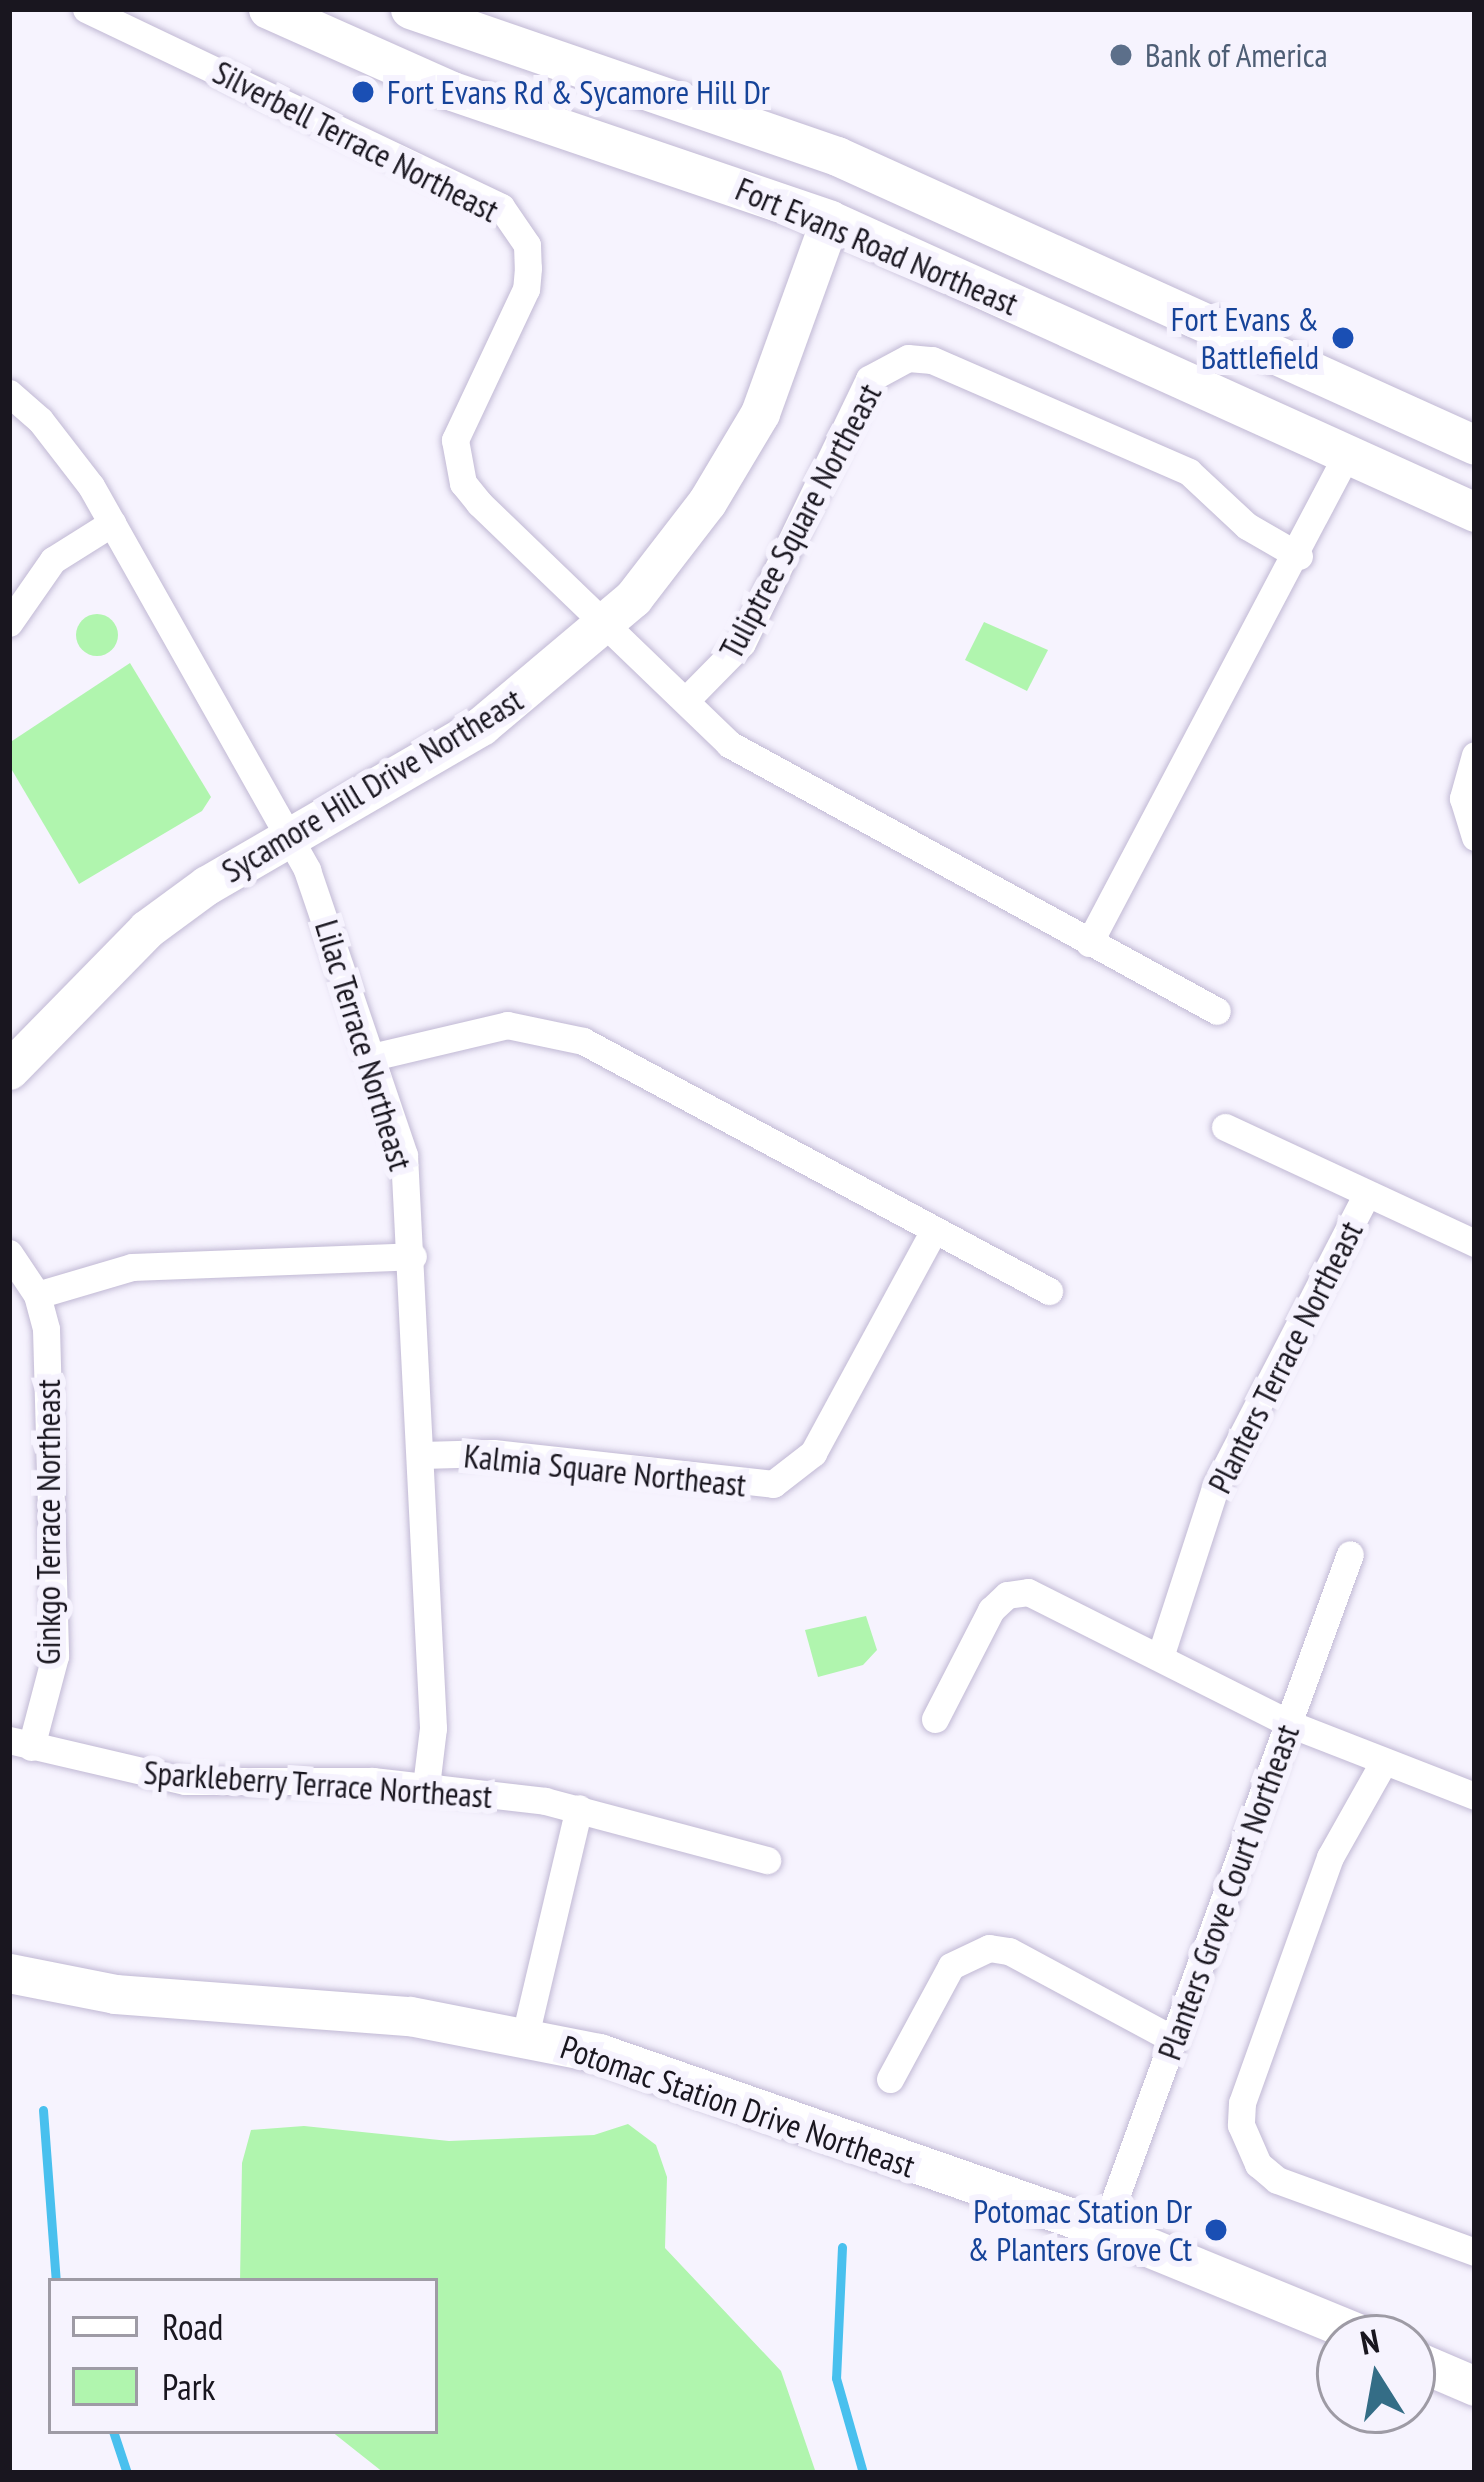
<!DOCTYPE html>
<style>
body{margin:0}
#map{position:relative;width:1484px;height:2482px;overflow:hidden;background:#f6f3fe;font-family:"PT Sans Narrow",sans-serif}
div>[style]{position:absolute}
.green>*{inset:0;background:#b0f5ae}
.round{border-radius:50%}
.stream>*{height:9px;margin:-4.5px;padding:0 4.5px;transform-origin:4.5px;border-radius:4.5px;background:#49c0ee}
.roads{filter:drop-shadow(0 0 3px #c1b9d4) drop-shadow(0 0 3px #c1b9d4)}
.street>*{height:27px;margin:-13.5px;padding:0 13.5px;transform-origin:13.5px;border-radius:13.5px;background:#fff}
.secondary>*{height:39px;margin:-19.5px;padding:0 19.5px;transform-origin:19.5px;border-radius:19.5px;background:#fff}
.dots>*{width:33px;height:33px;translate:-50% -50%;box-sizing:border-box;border:6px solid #f6f3fe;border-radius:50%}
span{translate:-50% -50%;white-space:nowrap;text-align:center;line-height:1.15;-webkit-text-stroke:12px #f6f3fe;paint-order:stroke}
.service-label{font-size:33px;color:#4e5e75}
.left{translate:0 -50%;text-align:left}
.transit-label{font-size:33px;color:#164399}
.right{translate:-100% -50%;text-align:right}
.street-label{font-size:33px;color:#19161f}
.frame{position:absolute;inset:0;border:12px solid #19161f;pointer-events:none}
.legend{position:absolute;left:48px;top:2278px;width:390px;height:156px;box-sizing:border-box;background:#f6f3fe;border:3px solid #9e9ba5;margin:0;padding:15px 21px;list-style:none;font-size:36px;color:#19161f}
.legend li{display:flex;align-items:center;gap:24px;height:60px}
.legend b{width:60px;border:3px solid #9e9ba5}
.north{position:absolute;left:1316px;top:2314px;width:120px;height:120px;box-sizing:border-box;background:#f6f3fe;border:3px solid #9e9ba5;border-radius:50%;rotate:349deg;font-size:33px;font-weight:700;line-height:48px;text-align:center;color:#19161f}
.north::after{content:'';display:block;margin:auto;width:42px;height:54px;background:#346d86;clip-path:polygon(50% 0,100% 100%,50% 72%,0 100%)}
</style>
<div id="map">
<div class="green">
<i class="round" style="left:76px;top:614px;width:42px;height:42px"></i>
<i style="clip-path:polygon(984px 622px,1048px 650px,1027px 691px,965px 660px)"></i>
<i style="clip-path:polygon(130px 663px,211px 797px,202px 811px,79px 884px,9px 765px,9px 743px)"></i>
<i style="clip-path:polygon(866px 1616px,877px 1650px,863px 1665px,818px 1677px,805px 1630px)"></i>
<i style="clip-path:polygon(628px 2124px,656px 2145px,667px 2177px,665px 2248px,781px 2371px,816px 2473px,384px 2473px,331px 2431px,435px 2431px,435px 2281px,240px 2281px,242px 2163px,251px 2130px,304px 2126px,449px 2141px,594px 2135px)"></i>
</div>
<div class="stream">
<i style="left:43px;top:2110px;width:171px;rotate:85.7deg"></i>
<i style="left:842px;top:2247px;width:131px;rotate:92.6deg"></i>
<i style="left:836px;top:2378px;width:99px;rotate:74.1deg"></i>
<i style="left:113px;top:2431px;width:44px;rotate:71.6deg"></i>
</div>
<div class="roads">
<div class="street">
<i style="left:86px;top:9px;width:460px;rotate:25.5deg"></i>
<i style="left:501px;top:207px;width:46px;rotate:55.6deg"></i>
<i style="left:527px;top:245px;width:23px;rotate:88deg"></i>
<i style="left:528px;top:268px;width:21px;rotate:95deg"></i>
<i style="left:526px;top:289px;width:167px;rotate:115.2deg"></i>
<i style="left:455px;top:440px;width:44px;rotate:79.5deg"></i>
<i style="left:463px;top:483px;width:26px;rotate:51deg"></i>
<i style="left:479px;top:503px;width:347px;rotate:43.9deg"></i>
<i style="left:729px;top:744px;width:556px;rotate:28.68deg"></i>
<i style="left:9px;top:393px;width:41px;rotate:41.1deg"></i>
<i style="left:40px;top:420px;width:83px;rotate:52.3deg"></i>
<i style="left:91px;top:486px;width:441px;rotate:60.6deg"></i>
<i style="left:307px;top:870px;width:301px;rotate:71.2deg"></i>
<i style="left:404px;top:1155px;width:574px;rotate:87.1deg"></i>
<i style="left:433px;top:1728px;width:58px;rotate:96.9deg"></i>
<i style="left:9px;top:623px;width:77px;rotate:-55.1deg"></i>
<i style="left:53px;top:560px;width:70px;rotate:-32.1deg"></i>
<i style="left:687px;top:699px;width:78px;rotate:-45.5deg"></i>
<i style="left:742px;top:643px;width:293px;rotate:-64.3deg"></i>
<i style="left:869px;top:379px;width:44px;rotate:-28.3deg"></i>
<i style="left:908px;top:358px;width:24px;rotate:5deg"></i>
<i style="left:932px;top:360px;width:280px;rotate:23.5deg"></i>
<i style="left:1189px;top:472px;width:79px;rotate:43deg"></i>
<i style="left:1247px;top:526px;width:60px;rotate:30deg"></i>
<i style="left:1475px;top:755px;width:45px;rotate:105.6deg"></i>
<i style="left:1463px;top:798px;width:41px;rotate:72.9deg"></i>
<i style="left:1089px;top:943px;width:553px;rotate:-62.18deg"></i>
<i style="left:372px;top:1057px;width:139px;rotate:-13.3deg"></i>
<i style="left:507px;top:1025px;width:78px;rotate:11.9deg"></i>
<i style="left:583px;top:1041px;width:529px;rotate:28.21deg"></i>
<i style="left:1225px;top:1127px;width:276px;rotate:24.9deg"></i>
<i style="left:9px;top:1253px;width:50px;rotate:56.3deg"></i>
<i style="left:37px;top:1295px;width:35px;rotate:75deg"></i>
<i style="left:46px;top:1329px;width:327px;rotate:88.4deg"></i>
<i style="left:55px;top:1656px;width:94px;rotate:104.8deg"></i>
<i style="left:37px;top:1295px;width:99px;rotate:-16.4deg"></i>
<i style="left:132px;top:1267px;width:281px;rotate:-2.2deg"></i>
<i style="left:421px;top:1455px;width:72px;rotate:-1.6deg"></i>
<i style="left:493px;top:1453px;width:282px;rotate:6.3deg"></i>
<i style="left:773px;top:1484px;width:51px;rotate:-37.8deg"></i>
<i style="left:813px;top:1453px;width:254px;rotate:-61.5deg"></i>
<i style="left:1160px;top:1657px;width:178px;rotate:-72deg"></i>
<i style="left:1215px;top:1488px;width:331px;rotate:-62.7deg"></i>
<i style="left:935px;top:1719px;width:123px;rotate:-62.8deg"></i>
<i style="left:991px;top:1610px;width:22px;rotate:-43deg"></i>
<i style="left:1007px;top:1595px;width:21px;rotate:-8deg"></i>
<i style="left:1028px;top:1592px;width:293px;rotate:26.7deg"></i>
<i style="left:1290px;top:1724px;width:199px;rotate:21.3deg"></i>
<i style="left:9px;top:1740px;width:181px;rotate:13.1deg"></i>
<i style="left:185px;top:1781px;width:188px"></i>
<i style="left:373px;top:1781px;width:173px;rotate:6.6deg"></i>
<i style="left:545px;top:1801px;width:230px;rotate:14.9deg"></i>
<i style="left:1383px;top:1763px;width:108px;rotate:119.4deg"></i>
<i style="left:1330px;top:1857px;width:261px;rotate:109.7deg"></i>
<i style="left:1242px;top:2103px;width:22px;rotate:93deg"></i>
<i style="left:1241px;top:2125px;width:43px;rotate:66.4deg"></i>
<i style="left:1258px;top:2164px;width:25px;rotate:40deg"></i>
<i style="left:1277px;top:2180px;width:211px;rotate:20deg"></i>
<i style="left:525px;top:2036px;width:234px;rotate:-76.7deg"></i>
<i style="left:890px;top:2079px;width:128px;rotate:-61.6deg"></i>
<i style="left:951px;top:1966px;width:42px;rotate:-25.3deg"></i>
<i style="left:989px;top:1948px;width:20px;rotate:9deg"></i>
<i style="left:1009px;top:1951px;width:187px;rotate:28.3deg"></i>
<i style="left:1104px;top:2229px;width:718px;rotate:-69.98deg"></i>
</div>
<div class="secondary">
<i style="left:268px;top:9px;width:201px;rotate:24deg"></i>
<i style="left:452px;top:91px;width:399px;rotate:18.8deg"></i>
<i style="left:830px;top:220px;width:708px;rotate:24.36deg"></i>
<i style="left:410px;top:9px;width:452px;rotate:19deg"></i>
<i style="left:837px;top:156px;width:700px;rotate:24.37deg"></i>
<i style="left:9px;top:1070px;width:197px;rotate:-45.6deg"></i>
<i style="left:147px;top:929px;width:74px;rotate:-36.3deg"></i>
<i style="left:207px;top:885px;width:317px;rotate:-30.1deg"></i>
<i style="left:481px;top:726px;width:199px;rotate:-40.1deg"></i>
<i style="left:633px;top:598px;width:121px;rotate:-52.4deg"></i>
<i style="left:707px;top:502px;width:104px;rotate:-59.2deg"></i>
<i style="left:760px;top:413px;width:205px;rotate:-70.1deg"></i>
<i style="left:9px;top:1973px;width:108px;rotate:11.2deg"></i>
<i style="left:115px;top:1994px;width:296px;rotate:4.3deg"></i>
<i style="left:410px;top:2016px;width:193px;rotate:11.1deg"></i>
<i style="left:599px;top:2053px;width:535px;rotate:19.21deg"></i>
<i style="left:1104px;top:2229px;width:287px;rotate:22.3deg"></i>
<i style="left:1412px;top:2359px;width:69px;rotate:23.2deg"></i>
</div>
</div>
<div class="dots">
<i style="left:1121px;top:55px;background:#5c6f8a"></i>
<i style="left:363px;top:92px;background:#1a4fb4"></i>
<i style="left:1343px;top:338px;background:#1a4fb4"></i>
<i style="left:1216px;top:2230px;background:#1a4fb4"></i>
</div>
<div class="service-label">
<span class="left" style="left:1145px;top:55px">Bank of America</span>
</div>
<div class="transit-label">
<span class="left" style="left:387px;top:92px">Fort Evans Rd &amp; Sycamore Hill Dr</span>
<span class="right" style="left:1319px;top:338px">Fort Evans &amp;<br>Battlefield</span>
<span class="right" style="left:1192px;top:2230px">Potomac Station Dr<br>&amp; Planters Grove Ct</span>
</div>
<div class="street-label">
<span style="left:356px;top:141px;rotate:27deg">Silverbell Terrace Northeast</span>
<span style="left:877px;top:246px;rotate:23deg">Fort Evans Road Northeast</span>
<span style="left:800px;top:521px;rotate:-62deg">Tuliptree Square Northeast</span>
<span style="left:372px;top:785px;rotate:-31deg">Sycamore Hill Drive Northeast</span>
<span style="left:364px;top:1045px;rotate:73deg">Lilac Terrace Northeast</span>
<span style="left:1285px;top:1357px;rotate:-63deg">Planters Terrace Northeast</span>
<span style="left:605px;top:1470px;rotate:6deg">Kalmia Square Northeast</span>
<span style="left:48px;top:1522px;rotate:-90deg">Ginkgo Terrace Northeast</span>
<span style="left:318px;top:1784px;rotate:4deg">Sparkleberry Terrace Northeast</span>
<span style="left:1228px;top:1892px;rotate:-70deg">Planters Grove Court Northeast</span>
<span style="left:738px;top:2106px;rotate:19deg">Potomac Station Drive Northeast</span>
</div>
<div class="frame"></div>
<ul class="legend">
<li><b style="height:15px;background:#fff"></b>Road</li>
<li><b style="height:33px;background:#b0f5ae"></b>Park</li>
</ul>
<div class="north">N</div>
</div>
